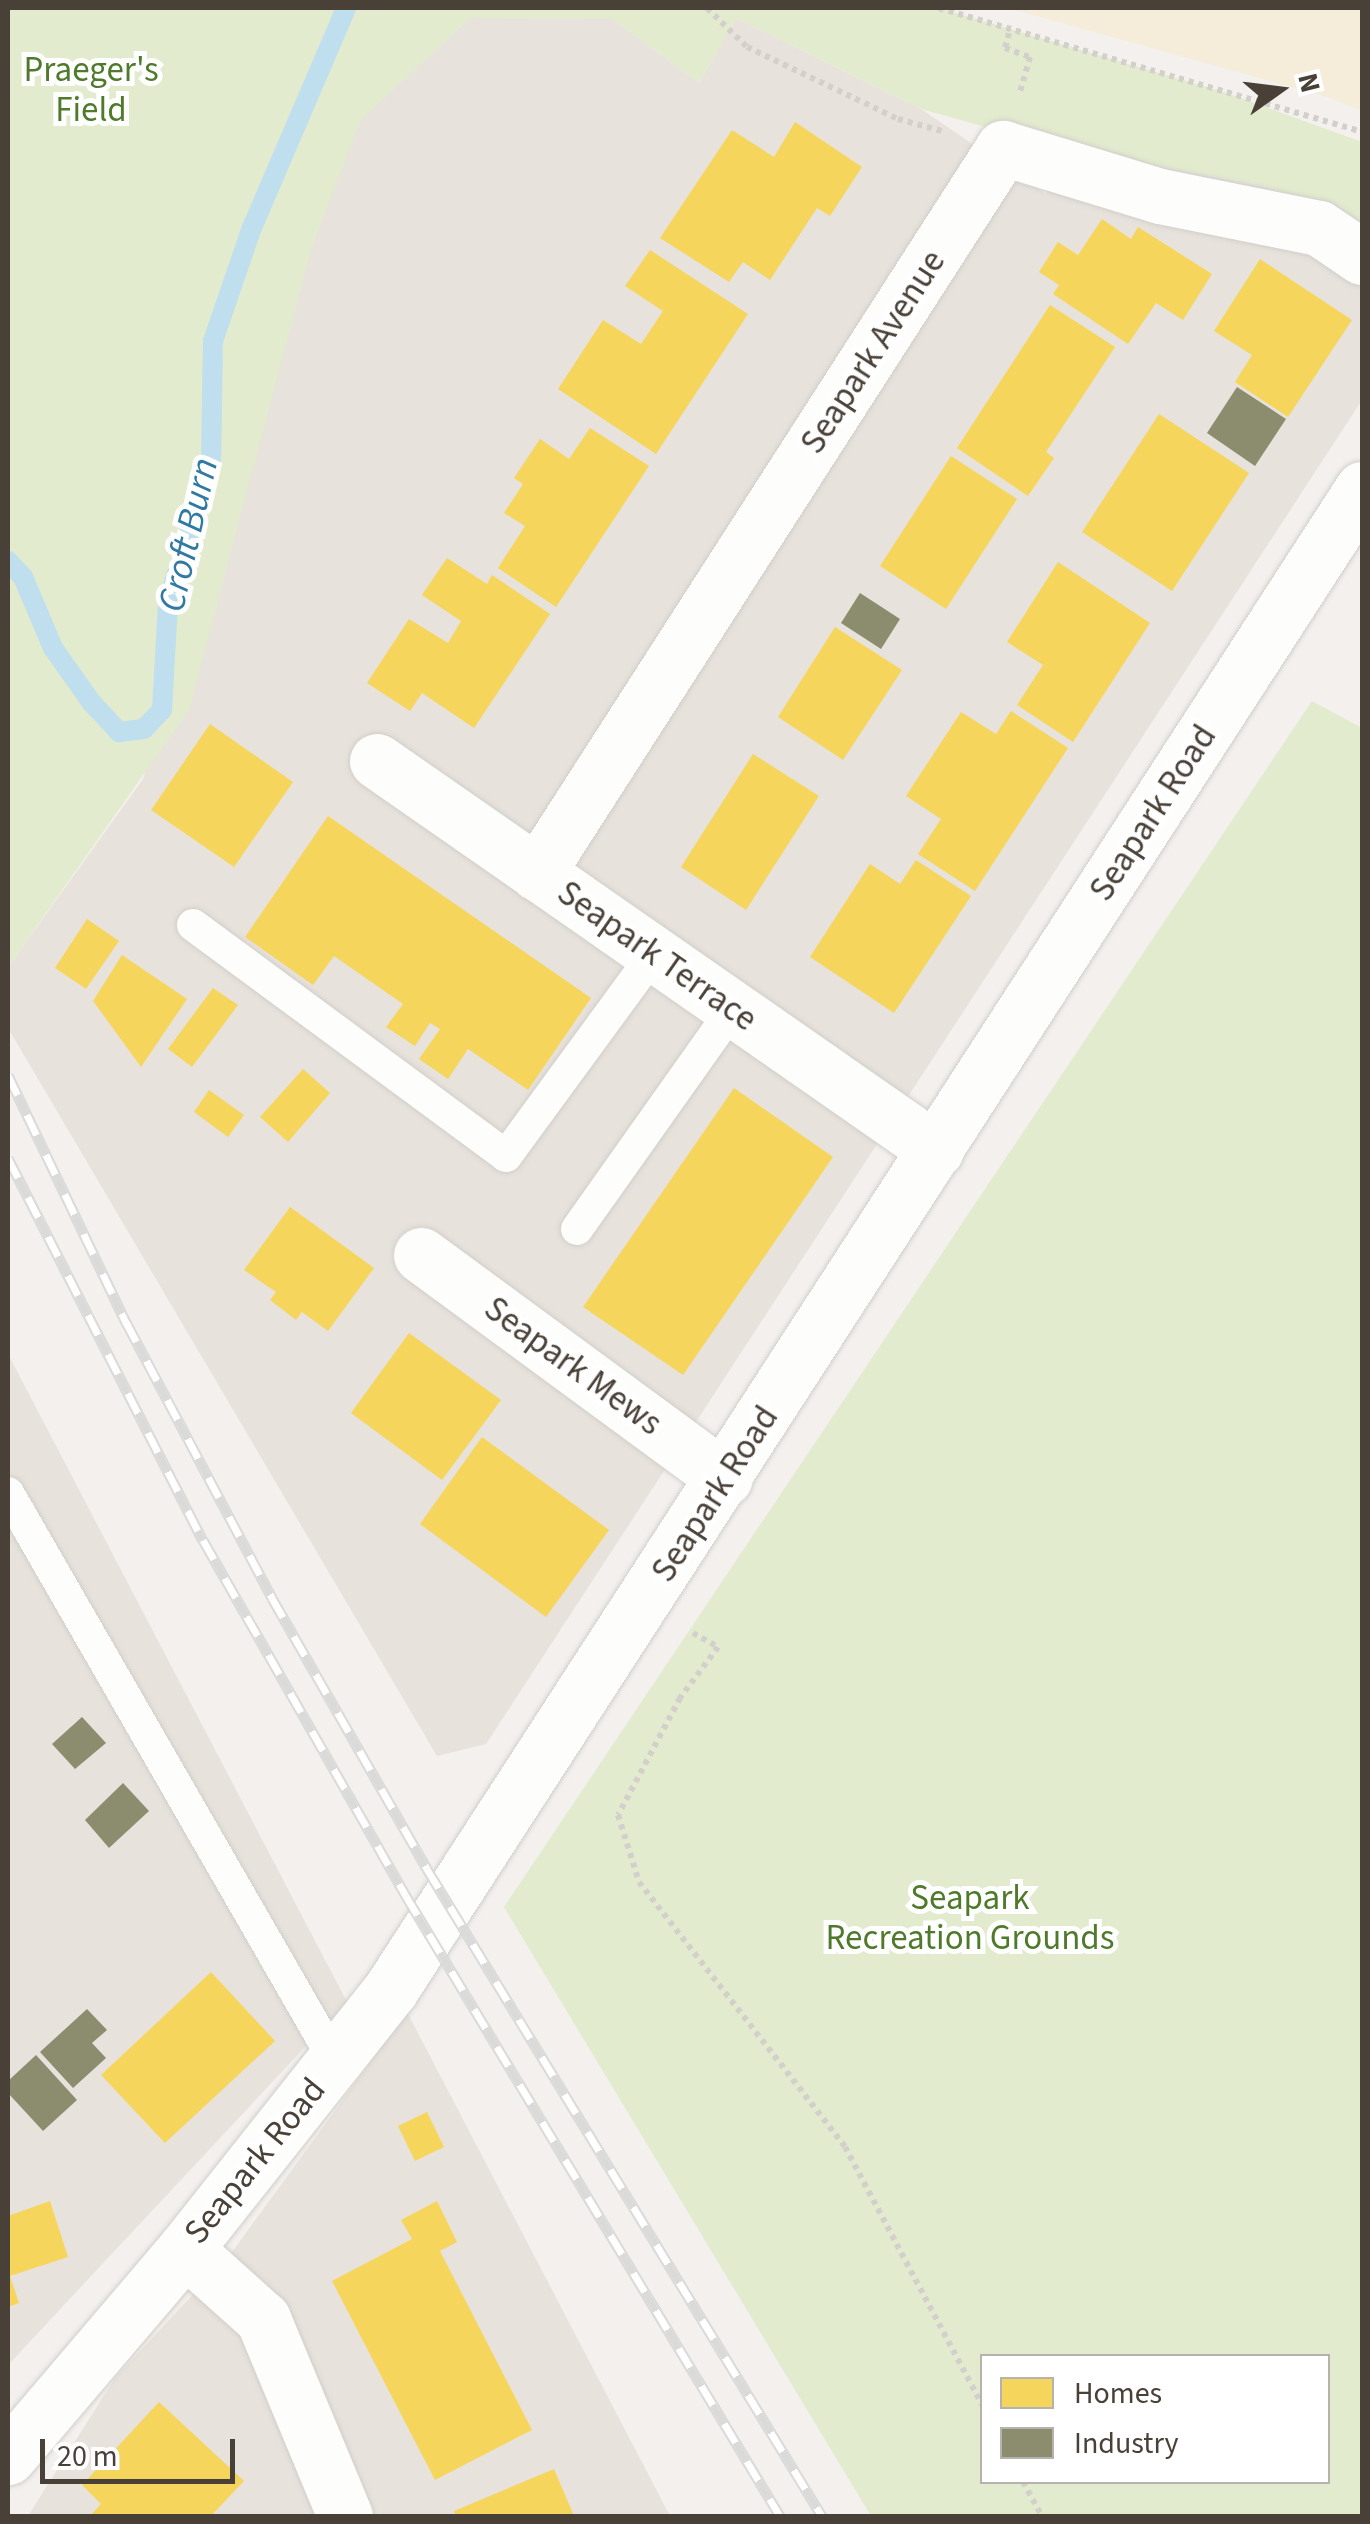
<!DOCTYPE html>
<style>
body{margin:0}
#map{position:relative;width:1370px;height:2524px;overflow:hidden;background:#f3f0ed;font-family:"Source Sans 3",sans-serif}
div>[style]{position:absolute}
.residential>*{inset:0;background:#e7e2db}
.green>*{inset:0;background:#e2ebce}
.sand>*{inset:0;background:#f5edd9}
.homes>*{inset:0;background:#f6d55c}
.industry>*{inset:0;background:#8c8c6e}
.stream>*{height:20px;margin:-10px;padding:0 10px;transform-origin:10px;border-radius:10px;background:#bfdeee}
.path>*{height:6px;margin-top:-3px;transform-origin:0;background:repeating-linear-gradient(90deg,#d3d0cc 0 5px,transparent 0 10px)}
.roads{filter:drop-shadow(0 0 2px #d1ceca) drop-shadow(0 0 2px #d1ceca)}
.service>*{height:32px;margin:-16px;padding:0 16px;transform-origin:16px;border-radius:16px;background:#fdfdfc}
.minor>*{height:55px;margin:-27.5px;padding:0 27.5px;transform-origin:27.5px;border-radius:27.5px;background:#fdfdfc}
.rail>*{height:11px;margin-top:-5.5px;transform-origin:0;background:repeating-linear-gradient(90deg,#fff 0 22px,#dadad9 0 44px);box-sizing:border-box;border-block:2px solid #dadad9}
span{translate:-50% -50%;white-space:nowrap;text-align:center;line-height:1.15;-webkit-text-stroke:10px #fff;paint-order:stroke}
.park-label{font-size:35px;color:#4f7a2c}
.street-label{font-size:35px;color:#494138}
.water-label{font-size:38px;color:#3079a3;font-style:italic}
.frame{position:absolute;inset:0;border:10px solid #494138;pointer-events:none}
.legend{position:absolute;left:980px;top:2354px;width:350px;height:130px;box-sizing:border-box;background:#fff;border:2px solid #b6b3af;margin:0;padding:12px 18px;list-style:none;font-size:30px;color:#494138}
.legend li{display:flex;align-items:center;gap:20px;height:50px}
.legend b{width:50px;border:2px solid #b6b3af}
.north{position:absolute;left:1230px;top:40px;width:100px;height:100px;-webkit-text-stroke:8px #fff;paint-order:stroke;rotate:76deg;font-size:28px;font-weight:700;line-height:40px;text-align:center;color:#494138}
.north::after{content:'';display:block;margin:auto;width:35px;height:45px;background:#494138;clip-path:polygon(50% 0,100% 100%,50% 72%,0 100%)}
.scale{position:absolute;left:40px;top:2439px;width:195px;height:45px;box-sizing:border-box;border:5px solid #494138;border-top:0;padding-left:12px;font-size:30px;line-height:35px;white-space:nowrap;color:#494138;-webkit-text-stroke:8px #fff;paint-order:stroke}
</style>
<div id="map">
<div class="residential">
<i style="clip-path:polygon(470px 18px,613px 19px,699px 83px,736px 18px,921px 109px,1046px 194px,1068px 150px,1267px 186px,1362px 229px,1362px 400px,486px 1744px,437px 1756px,8px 1028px,8px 967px,143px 779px,312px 245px,361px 119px)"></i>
<i style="clip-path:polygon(8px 1354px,347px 2002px,8px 2365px)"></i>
<i style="clip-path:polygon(407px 2012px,670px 2516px,28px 2516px,115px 2378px,229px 2256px)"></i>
</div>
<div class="green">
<i style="clip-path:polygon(8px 8px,939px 8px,1224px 92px,1362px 142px,1362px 229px,1267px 186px,1068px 150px,921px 109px,736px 18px,699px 83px,613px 19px,470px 18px,361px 120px,312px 246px,189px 710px,8px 967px)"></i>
<i style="clip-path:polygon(evenodd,1312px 701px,1362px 728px,1362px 2516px,871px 2516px,504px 1907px,1312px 701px,1328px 2356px,1328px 2482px,982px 2482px,982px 2356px,1328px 2356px)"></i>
</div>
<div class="sand">
<i style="clip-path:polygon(1008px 8px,1362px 8px,1362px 111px,1324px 96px)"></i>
</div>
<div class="homes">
<i style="clip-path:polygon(795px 122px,862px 167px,830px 216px,817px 208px,770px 280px,743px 262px,729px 282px,660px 238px,732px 130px,774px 157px)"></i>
<i style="clip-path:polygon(1102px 219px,1131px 239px,1138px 227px,1212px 274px,1183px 320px,1156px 303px,1128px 344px,1053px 294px,1059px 285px,1039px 272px,1058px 242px,1078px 255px)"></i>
<i style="clip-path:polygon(650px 250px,748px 314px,656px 454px,558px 389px,603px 320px,641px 344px,663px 311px,625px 286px)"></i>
<i style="clip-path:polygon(1260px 259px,1352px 320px,1288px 417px,1235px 382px,1252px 355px,1214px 331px)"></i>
<i style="clip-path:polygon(1050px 305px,1115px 347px,1046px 452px,1054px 458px,1028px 496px,957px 448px)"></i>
<i style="clip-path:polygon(1159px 414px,1249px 473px,1172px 591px,1082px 532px)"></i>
<i style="clip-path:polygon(590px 428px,649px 466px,556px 607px,498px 568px,525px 526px,504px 513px,523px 484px,514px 478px,540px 439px,569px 459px)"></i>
<i style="clip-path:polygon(951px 456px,1017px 499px,946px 609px,880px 566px)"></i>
<i style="clip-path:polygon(447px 558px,487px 584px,492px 575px,550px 614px,474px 728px,422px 693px,410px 711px,367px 683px,409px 619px,448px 643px,461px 621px,422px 595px)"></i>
<i style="clip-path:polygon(1058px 562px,1150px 623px,1073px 742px,1017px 705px,1043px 665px,1007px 642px)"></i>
<i style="clip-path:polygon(835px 627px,902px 670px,843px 760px,778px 717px)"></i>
<i style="clip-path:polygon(1011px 711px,1068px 748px,975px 891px,918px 854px,941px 819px,906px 796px,961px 712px,996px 734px)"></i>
<i style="clip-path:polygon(210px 724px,293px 782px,234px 867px,151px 810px)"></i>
<i style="clip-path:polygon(753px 754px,819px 796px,746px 910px,681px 867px)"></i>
<i style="clip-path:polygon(328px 816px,591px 998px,528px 1090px,468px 1049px,448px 1079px,419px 1059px,440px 1029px,430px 1023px,415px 1046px,386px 1027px,403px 1004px,334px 956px,313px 985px,245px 937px)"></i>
<i style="clip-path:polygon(916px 860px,971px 896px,894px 1013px,810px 957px,870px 864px,900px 884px)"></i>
<i style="clip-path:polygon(87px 919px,119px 941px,86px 989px,55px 968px)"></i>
<i style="clip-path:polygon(122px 955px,187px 999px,141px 1067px,93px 1001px)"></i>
<i style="clip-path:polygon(213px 988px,238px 1005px,192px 1067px,168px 1049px)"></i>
<i style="clip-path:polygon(303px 1069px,330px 1093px,288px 1142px,260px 1117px)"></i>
<i style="clip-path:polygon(734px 1088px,833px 1157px,683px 1375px,583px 1307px)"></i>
<i style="clip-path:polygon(209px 1090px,244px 1115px,228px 1137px,194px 1112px)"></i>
<i style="clip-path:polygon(290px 1207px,374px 1268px,328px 1331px,302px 1312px,296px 1320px,270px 1300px,276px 1292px,244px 1270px)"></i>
<i style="clip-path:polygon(409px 1333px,501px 1400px,442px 1480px,351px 1413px)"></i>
<i style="clip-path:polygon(482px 1437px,609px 1530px,546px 1617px,420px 1524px)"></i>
<i style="clip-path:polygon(211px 1972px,275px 2041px,165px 2143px,101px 2075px)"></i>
<i style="clip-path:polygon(427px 2112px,444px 2147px,415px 2161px,398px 2126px)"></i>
<i style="clip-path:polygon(50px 2201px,68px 2257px,10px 2276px,19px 2303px,8px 2307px,8px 2216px)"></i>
<i style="clip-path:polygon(437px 2201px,457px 2242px,440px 2251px,532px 2430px,435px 2480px,332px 2281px,412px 2239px,401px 2220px)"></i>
<i style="clip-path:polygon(159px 2402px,244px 2481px,211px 2516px,90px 2516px,101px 2504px,82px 2485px)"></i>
<i style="clip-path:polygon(554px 2469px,574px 2516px,456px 2516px,454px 2511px)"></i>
</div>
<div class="industry">
<i style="clip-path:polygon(1237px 387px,1286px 419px,1255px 466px,1207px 433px)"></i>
<i style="clip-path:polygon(860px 593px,900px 619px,881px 649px,841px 623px)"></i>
<i style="clip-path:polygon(82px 1717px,106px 1743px,75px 1769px,52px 1744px)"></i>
<i style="clip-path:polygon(123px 1783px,149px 1811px,109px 1848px,85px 1820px)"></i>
<i style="clip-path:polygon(87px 2009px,107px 2030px,92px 2043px,106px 2058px,73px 2088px,40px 2052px)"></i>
<i style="clip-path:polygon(36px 2055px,77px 2100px,43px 2131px,8px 2093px,8px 2081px)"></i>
</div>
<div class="stream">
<i style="left:8px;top:561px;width:22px;rotate:47deg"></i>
<i style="left:23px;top:577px;width:77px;rotate:67.1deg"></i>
<i style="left:53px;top:648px;width:67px;rotate:54.7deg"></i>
<i style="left:92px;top:703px;width:40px;rotate:47deg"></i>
<i style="left:119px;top:732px;width:25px;rotate:-7deg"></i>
<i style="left:144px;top:729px;width:26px;rotate:-47deg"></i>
<i style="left:162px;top:710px;width:108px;rotate:-86.8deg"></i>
<i style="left:168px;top:602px;width:144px;rotate:-72.6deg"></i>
<i style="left:211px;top:465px;width:124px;rotate:-89.1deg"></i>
<i style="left:213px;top:341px;width:117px;rotate:-71.1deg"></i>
<i style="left:251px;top:230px;width:241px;rotate:-66.8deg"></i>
</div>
<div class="path">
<i style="left:707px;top:8px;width:56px;rotate:44.3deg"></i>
<i style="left:747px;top:47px;width:167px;rotate:25.5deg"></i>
<i style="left:898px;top:119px;width:46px;rotate:15.3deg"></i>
<i style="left:939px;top:8px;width:441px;rotate:16.3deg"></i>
<i style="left:1009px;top:33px;width:16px;rotate:105deg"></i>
<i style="left:1005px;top:48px;width:27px;rotate:20deg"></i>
<i style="left:1030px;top:57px;width:36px;rotate:106deg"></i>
<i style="left:693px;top:1633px;width:29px;rotate:29deg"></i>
<i style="left:718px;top:1647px;width:64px;rotate:126.7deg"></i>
<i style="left:680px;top:1698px;width:132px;rotate:117.9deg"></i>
<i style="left:618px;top:1815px;width:70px;rotate:72.6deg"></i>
<i style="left:639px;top:1882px;width:336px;rotate:52.1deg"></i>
<i style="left:845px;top:2147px;width:292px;rotate:62deg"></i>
<i style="left:1023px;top:2482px;width:39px;rotate:61deg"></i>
</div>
<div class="roads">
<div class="service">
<i style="left:193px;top:925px;width:389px;rotate:36.4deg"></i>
<i style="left:506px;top:1156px;width:250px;rotate:-53.8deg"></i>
<i style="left:577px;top:1229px;width:270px;rotate:-54.7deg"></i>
<i style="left:8px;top:1493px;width:655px;rotate:60.07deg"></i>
</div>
<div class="minor">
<i style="left:377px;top:761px;width:681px;rotate:34.83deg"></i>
<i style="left:537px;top:873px;width:862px;rotate:-57.27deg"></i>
<i style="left:1003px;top:148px;width:164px;rotate:17deg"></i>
<i style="left:1160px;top:196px;width:162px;rotate:11.4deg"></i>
<i style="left:1319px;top:228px;width:52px;rotate:34deg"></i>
<i style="left:421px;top:1255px;width:377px;rotate:36.3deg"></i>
<i style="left:185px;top:2249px;width:105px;rotate:41.9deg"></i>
<i style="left:263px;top:2319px;width:213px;rotate:67.4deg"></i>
<i style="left:8px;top:2457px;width:273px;rotate:-49.6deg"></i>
<i style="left:185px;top:2249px;width:332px;rotate:-51.6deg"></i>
<i style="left:391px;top:1989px;width:1787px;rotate:-57.08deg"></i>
</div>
</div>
<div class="rail">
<i style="left:8px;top:1075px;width:274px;rotate:64.5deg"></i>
<i style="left:126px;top:1322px;width:312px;rotate:62.1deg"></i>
<i style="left:272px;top:1598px;width:312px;rotate:60.2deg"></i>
<i style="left:427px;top:1869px;width:758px;rotate:58.6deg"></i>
<i style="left:8px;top:1158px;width:429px;rotate:63deg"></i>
<i style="left:203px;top:1540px;width:410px;rotate:60.3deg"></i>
<i style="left:406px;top:1896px;width:724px;rotate:58.9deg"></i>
</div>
<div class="park-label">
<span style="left:91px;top:90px">Praeger's<br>Field</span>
<span style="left:970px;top:1918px">Seapark<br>Recreation Grounds</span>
</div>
<div class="street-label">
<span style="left:873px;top:352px;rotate:-57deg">Seapark Avenue</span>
<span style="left:1153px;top:813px;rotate:-57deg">Seapark Road</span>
<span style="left:657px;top:956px;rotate:35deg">Seapark Terrace</span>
<span style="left:573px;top:1366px;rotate:36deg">Seapark Mews</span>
<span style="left:715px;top:1494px;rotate:-57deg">Seapark Road</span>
<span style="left:255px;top:2161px;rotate:-51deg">Seapark Road</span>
</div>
<div class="water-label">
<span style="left:189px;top:535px;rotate:-77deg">Croft Burn</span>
</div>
<div class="frame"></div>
<ul class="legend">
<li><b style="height:28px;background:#f6d55c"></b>Homes</li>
<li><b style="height:28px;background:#8c8c6e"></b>Industry</li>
</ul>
<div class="north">N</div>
<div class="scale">20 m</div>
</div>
